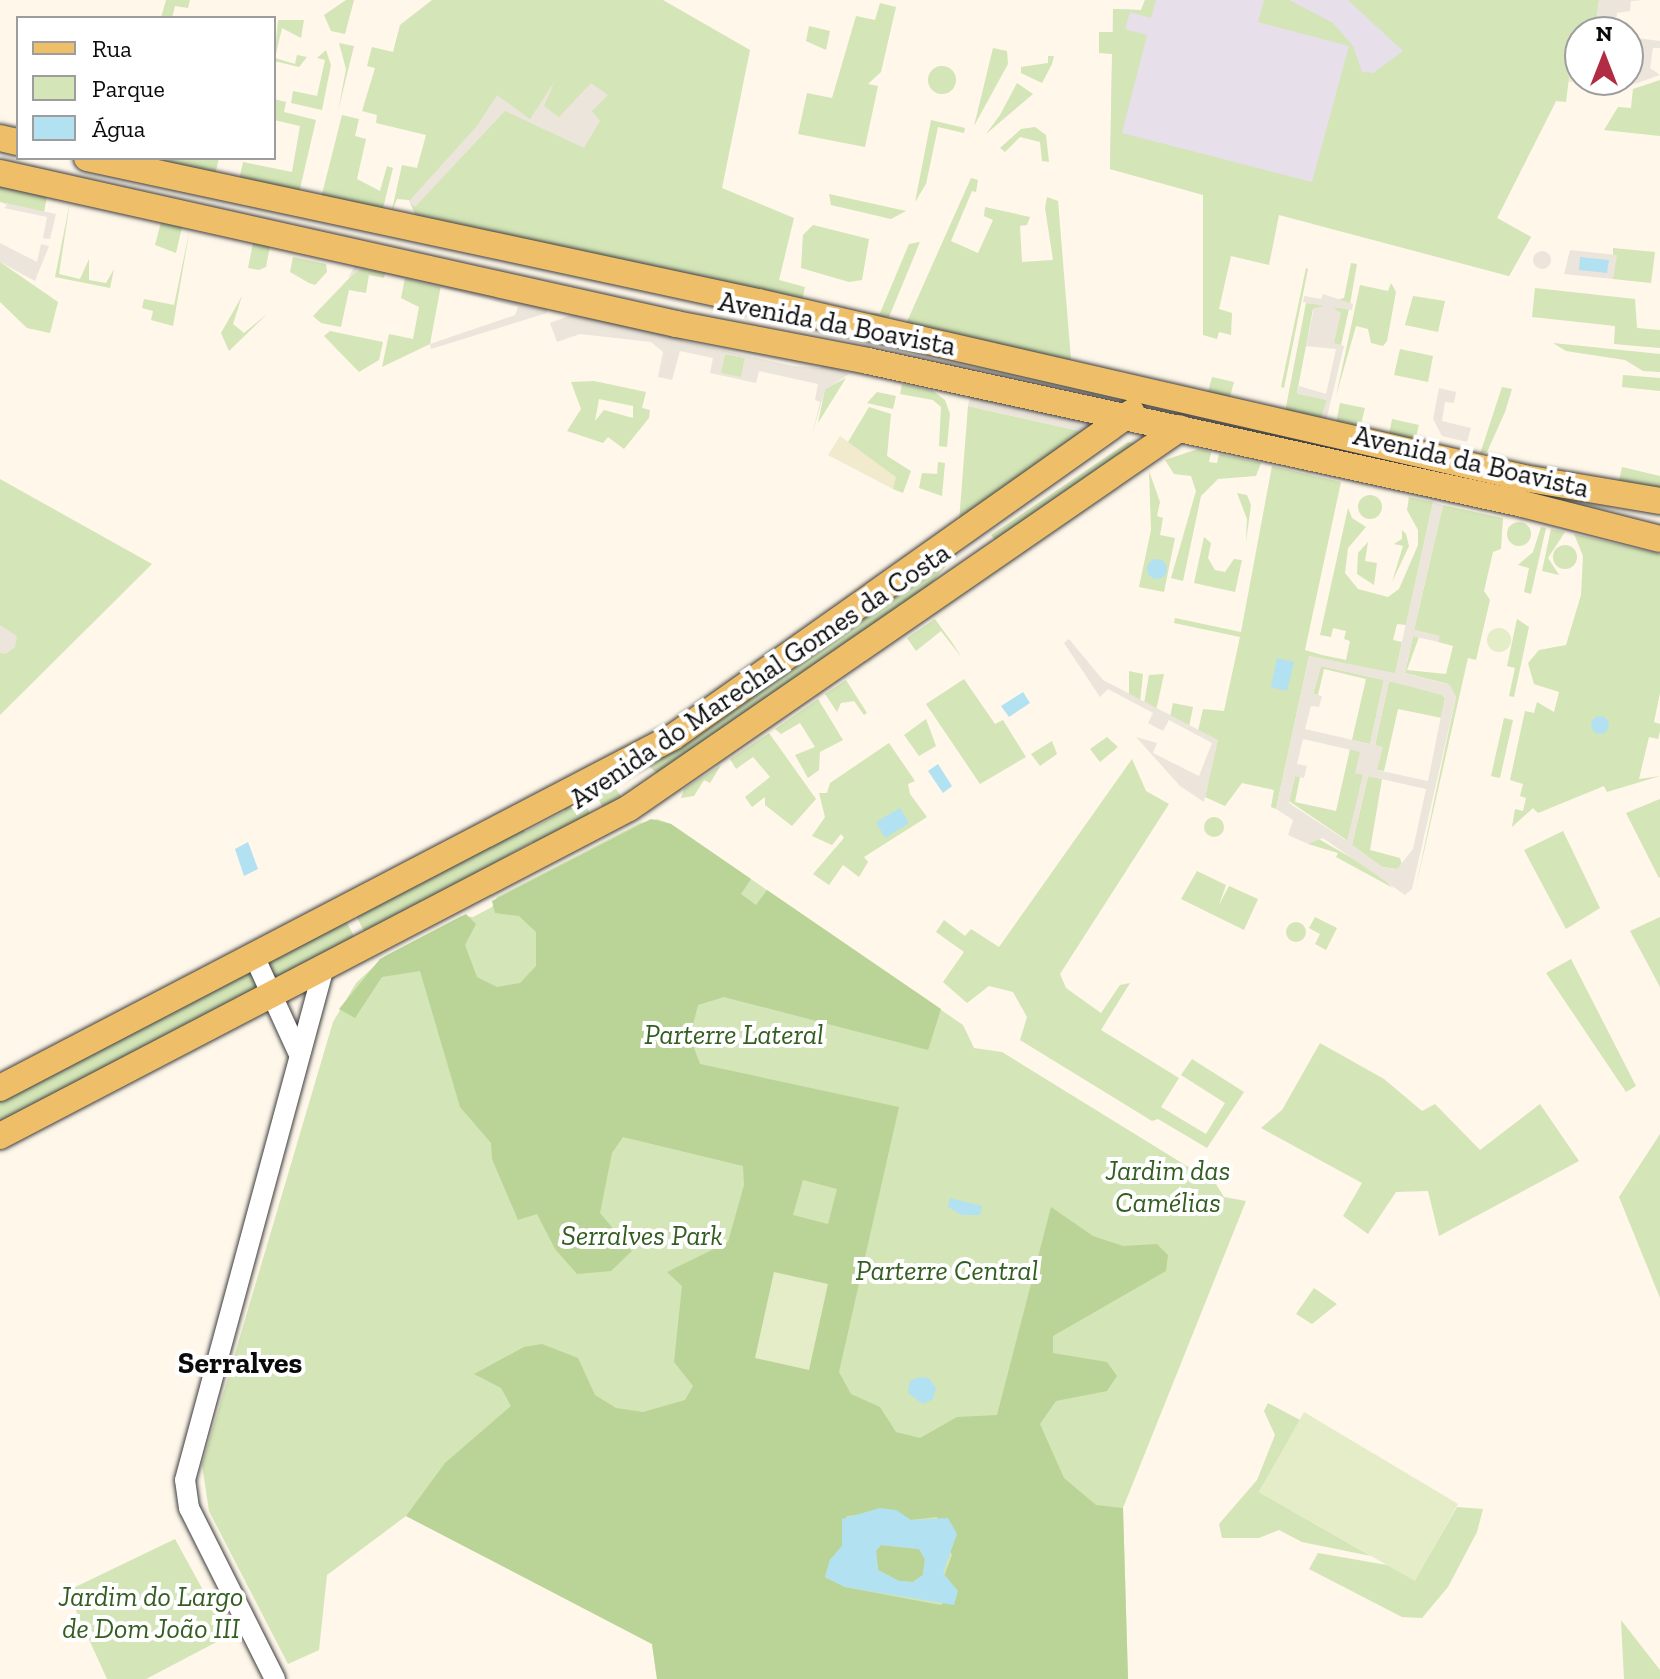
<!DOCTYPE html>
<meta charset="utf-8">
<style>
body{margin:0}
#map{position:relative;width:1660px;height:1679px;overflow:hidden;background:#fef7ea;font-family:"Zilla Slab",serif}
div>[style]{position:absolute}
.industrial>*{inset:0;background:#e7dfe9}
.farmland>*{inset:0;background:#f1eacc}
.green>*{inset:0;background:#d4e5b7}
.round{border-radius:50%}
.forest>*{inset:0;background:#bad497}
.pitch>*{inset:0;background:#e4edc8}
.plaza>*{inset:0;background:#ece5db}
.water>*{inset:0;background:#b2e1f1}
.roads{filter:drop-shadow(0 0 2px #3e3e3e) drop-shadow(0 0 2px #3e3e3e)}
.minor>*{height:20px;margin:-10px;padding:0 10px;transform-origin:10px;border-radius:10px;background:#fff}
.major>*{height:26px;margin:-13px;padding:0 13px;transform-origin:13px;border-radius:13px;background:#efbe69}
span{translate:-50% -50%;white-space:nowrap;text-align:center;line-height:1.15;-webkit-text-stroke:8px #fff;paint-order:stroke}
.street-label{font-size:28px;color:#0b0b0b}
.park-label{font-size:28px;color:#345d21;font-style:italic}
.neighbourhood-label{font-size:30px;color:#0b0b0b;font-weight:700}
.legend{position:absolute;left:16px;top:16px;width:260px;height:144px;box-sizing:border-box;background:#fff;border:2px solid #9d9d9d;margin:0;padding:10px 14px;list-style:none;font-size:24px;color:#0b0b0b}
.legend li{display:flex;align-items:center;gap:16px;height:40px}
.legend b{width:40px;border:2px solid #9d9d9d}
.north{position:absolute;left:1564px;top:16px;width:80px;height:80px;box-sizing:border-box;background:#fff;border:2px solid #9d9d9d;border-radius:50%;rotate:0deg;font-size:22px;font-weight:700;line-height:32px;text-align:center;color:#0b0b0b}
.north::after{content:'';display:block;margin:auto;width:28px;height:36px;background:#b02d43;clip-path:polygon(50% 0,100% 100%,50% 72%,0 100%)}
</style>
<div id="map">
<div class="industrial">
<i style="clip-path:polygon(1145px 0,1359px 0,1556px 101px,1497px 218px,1531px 237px,1509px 276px,1110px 169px,1113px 9px,1141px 10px)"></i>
</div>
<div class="farmland">
<i style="clip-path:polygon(1571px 60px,1580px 61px,1580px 80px,1628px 80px,1628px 65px,1636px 66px,1634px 84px,1568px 82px)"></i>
<i style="clip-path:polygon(840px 436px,897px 477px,893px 489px,828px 455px)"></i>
</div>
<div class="green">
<i style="clip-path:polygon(166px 0,190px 0,188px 8px,175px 6px,172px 18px,161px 18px)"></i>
<i style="clip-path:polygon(346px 0,354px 0,345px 34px,331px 31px,324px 15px)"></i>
<i style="clip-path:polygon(432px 0,663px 0,750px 50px,722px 188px,794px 218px,779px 280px,805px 287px,801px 305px,417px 219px,409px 200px,397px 199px,391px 214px,402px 165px,417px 168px,426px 135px,376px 123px,377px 115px,362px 111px,375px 68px,367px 66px,372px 47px,393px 52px,400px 25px)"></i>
<i style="clip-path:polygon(1145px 0,1156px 0,1151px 18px,1130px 12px,1125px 29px,1147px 35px,1122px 133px,1312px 182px,1349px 46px,1258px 22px,1264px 0,1289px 0,1333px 23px,1353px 46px,1362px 72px,1373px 73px,1403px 51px,1348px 0,1599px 0,1595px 32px,1580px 32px,1580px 61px,1571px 61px,1566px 102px,1556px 101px,1497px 218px,1531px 237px,1509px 276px,1279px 215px,1269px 265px,1231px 256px,1219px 309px,1232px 313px,1231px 335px,1219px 332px,1217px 339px,1203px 335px,1203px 195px,1110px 169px,1112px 54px,1099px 53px,1099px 32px,1113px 32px,1113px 9px,1141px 10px)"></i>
<i style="clip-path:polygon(880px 3px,896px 7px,881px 72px,868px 84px,878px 86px,865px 147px,798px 134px,807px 93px,832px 98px,856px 16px,875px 20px)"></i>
<i style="clip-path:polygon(278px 20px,304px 20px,301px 38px,282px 28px,275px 58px,295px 64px,297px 55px,307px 57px,299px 67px,274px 61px)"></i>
<i style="clip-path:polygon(809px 26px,830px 31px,826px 50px,806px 41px)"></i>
<i style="clip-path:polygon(339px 43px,354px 46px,338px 111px,346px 69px)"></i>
<i style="clip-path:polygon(993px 48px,1007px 51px,1008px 64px,974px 126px)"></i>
<i style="clip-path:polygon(326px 50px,331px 65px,322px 110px,291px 103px,293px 91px,317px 96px,325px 60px,317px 58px)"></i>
<i style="clip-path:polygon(1048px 56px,1054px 56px,1052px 64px,1042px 83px,1021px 73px,1021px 67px,1048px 63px)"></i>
<i class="round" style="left:928px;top:66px;width:28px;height:28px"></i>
<i style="clip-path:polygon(1660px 80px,1660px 136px,1604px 130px,1618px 107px,1631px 108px,1633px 89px)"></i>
<i style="clip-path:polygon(1017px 83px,1033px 94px,986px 134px,1000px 115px)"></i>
<i style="clip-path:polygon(274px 99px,286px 102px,284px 112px,316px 120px,299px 193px,239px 180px,243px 162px,292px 172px,300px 126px,274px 120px)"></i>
<i style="clip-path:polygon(342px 115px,359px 119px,355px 136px,366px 139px,357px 179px,380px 191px,387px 166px,393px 168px,382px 212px,321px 198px)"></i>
<i style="clip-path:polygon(931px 120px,965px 128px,964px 133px,938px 127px,926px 184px,915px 202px)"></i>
<i style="clip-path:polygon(1035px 127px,1046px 135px,1049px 162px,1042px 161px,1040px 142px,1020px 137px,1005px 152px,1000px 148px,1021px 129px)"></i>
<i style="clip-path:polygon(164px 158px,219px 158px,215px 175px,163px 163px)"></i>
<i style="clip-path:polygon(971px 178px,978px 180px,976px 192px,972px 191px,951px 241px,978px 253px,993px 220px,984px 216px,985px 207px,1030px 217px,1027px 225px,1020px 226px,1022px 262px,1053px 260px,1045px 208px,1047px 197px,1058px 201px,1071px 359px,1066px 364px,906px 324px)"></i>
<i style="clip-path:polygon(0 186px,47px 197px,44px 212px,0 202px)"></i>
<i style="clip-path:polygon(829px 194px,906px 211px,891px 219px,831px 205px)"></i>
<i style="clip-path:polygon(70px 202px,59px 274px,80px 279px,89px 259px,89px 280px,106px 283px,114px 269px,110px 288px,55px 277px)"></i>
<i style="clip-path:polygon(161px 222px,182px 227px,176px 253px,155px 245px)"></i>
<i style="clip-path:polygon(813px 225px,869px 239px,862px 280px,849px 282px,801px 268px,803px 235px)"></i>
<i style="clip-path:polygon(190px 228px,173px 326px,151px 320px,153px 311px,142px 308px,144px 299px,174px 305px)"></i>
<i style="clip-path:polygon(920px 242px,889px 317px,869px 321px,871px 313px,880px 313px,909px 244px)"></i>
<i style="clip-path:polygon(253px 243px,270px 246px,266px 267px,259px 270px,248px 268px)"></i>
<i style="clip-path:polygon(1613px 248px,1655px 252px,1651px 283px,1613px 279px)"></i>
<i style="clip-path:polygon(293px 257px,326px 264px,327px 272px,315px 285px,309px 283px,290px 272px)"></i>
<i style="clip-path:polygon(0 262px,58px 302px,50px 333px,27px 328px,0 302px)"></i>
<i style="clip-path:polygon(1351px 263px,1357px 264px,1350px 304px,1333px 301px,1344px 298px)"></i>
<i style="clip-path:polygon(359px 268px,385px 273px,384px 278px,369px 275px,366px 293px,349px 290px,341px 327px,321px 323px,313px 316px)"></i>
<i style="clip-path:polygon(1306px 268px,1308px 269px,1284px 388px,1281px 387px)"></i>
<i style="clip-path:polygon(405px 278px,441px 285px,430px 344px,382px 367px,389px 334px,413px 339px,419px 307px,401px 298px)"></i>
<i style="clip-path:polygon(1391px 283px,1396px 292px,1387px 341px,1383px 346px,1371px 343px,1368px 329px,1356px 326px,1336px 396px,1360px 285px,1388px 291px)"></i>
<i style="clip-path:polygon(1535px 288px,1635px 299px,1637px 328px,1660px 330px,1660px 348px,1614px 344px,1615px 326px,1532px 317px)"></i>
<i style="clip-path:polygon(242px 296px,233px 324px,244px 333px,267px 314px,229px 351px,221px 333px)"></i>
<i style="clip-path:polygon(1413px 296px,1445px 301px,1438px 332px,1405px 325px)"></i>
<i style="clip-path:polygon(1306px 303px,1324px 305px,1323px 310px,1313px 309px,1297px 393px,1327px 400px,1321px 419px,1285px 412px)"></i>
<i style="clip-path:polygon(1332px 307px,1349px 309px,1341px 345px,1334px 344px)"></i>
<i style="clip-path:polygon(330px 331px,383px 342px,379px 360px,359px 372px,324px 336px)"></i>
<i style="clip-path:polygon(1553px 343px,1660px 354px,1660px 372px,1643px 371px,1625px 360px,1566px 351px)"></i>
<i style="clip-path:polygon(1400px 349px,1433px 356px,1428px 382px,1394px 375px)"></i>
<i style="clip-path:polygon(725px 354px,745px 358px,741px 378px,720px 373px)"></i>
<i style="clip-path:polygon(1623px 375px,1660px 378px,1660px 391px,1622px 387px)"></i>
<i style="clip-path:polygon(1212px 377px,1234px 382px,1229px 400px,1207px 395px)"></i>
<i style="clip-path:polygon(846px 378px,818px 423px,825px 389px)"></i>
<i style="clip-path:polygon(evenodd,594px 381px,646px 392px,642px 408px,650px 410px,649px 418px,624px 449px,608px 437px,603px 443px,567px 431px,581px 409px,571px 382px,594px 381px,599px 399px,633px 406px,633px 418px,604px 410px,595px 421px,599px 399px)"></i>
<i style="clip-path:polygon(902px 384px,933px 391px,945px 400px,950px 414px,947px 447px,939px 446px,941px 407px,933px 400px,900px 394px)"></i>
<i style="clip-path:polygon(1502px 387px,1512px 389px,1505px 412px,1487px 452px,1480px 454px)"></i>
<i style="clip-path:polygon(877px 392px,896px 396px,893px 409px,867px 403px)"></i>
<i style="clip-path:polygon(1340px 403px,1365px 408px,1360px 428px,1336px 423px)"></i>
<i style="clip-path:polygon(968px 406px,1089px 433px,959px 522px)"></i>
<i style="clip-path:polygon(869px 407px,891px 414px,887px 456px,911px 471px,903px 493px,893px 489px,896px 477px,848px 442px)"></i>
<i style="clip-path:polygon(1392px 419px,1419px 425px,1415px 440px,1389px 435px)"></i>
<i style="clip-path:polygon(1128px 442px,1138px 444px,996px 541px,991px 535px)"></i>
<i style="clip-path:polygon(1198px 449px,1211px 452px,1209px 462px,1217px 463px,1219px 454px,1261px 463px,1256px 476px,1218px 479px,1201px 496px,1183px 581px,1171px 578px,1196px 491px,1191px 476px,1174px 474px,1165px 460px)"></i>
<i style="clip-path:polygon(938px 462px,945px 463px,942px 496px,919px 488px,922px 473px,937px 474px)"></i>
<i style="clip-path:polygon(1272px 466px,1341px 482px,1305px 650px,1322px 655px,1346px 660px,1350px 641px,1344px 639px,1346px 631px,1333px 628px,1331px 637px,1320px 635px,1348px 508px,1352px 518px,1366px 527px,1348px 548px,1345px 573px,1358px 589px,1388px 597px,1399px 589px,1418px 545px,1418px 530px,1407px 510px,1409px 497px,1433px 502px,1406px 625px,1397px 624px,1393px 640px,1402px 642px,1395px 674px,1309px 656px,1276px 809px,1271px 807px,1274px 790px,1242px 783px,1225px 806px,1205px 797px,1217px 741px,1198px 731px,1203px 709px,1224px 711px,1240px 637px,1174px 623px,1175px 618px,1241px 632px)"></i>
<i style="clip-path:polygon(1622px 467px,1660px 476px,1660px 493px,1618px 485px)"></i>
<i style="clip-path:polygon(1149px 471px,1160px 502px,1157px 516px,1163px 518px,1160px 535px,1175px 538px,1164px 592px,1139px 587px,1151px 530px)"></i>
<i style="clip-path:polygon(0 479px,152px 564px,0 715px)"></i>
<i style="clip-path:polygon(1237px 493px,1247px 495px,1251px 505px,1246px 542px,1247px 519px)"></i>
<i class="round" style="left:1358px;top:495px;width:24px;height:24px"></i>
<i style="clip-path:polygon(1443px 505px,1503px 518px,1501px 549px,1493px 552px,1484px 591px,1490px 600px,1476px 660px,1468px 658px,1415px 891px,1456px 697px,1448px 684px,1405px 673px,1413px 636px,1419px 637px,1407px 670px,1446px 674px,1453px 646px,1438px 642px,1439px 636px,1414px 630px)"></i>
<i class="round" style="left:1507px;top:522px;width:24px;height:24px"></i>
<i style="clip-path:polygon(1541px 527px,1546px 528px,1531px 594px,1524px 592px,1529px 568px,1518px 565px,1533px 552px)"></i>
<i style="clip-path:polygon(1551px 529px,1565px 532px,1548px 558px,1559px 575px,1542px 571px)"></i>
<i style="clip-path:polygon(1402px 530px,1406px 534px,1409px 546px,1392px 582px,1403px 546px,1394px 544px,1402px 539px)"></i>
<i style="clip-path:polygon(1574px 534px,1660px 554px,1660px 693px,1654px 722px,1660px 724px,1660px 731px,1658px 739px,1649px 737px,1639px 779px,1660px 776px,1607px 792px,1604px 786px,1538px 813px,1533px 808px,1512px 827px,1515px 809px,1523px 811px,1526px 798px,1520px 796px,1523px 784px,1510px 780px,1525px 711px,1534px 713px,1537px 702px,1554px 712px,1559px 692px,1534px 684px,1528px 663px,1539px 650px,1566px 645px,1581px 595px,1583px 556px)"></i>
<i style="clip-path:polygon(1204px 537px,1211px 543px,1208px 558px,1215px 570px,1225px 572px,1234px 559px,1242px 560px,1235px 592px,1194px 583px)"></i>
<i style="clip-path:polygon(1368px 542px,1365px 561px,1377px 563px,1374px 585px,1357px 574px,1358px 553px)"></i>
<i class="round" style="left:1553px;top:545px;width:24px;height:24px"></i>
<i style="clip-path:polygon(962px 548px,912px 605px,661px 777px,649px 766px,639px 772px)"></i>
<i style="clip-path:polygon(935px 619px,951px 641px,962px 658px,941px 631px,916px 651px,907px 638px)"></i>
<i style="clip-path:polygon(1517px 619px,1529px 627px,1514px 697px,1509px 696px,1515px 668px,1507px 666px)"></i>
<i style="clip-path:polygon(1321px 666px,1384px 680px,1370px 744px,1352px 740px,1366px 679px,1324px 669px,1318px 695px,1313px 694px)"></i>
<i style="clip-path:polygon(1129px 671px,1143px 674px,1140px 702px,1129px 696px)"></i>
<i style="clip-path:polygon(1164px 674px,1159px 697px,1156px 710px,1144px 704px,1149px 675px)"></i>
<i style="clip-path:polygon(964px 679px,995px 724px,1003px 720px,1026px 757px,980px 784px,926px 704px)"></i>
<i style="clip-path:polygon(846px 680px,867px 713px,864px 715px,854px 701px,841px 703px,837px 712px,825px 694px)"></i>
<i style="clip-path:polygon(1389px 681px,1441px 693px,1446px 699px,1442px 718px,1398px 709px,1384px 771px,1377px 770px,1375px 745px)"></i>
<i style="clip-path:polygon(818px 699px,843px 740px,820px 752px,819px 770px,808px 778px,795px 755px,815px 747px,800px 723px,781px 734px,775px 729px)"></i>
<i style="clip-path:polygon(1173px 703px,1193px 707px,1189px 727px,1170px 717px)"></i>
<i style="clip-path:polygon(1504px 718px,1513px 720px,1500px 778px,1491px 776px)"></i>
<i style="clip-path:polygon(926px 719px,936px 746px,919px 756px,904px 735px)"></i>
<i style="clip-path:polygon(769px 733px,816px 799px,792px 826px,765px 805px,765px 797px,752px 807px,745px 797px,770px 777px,753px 757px,736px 769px,730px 759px)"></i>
<i style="clip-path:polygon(1107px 737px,1118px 747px,1100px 762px,1090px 749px)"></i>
<i style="clip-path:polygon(1052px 741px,1057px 754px,1040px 766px,1031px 754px)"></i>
<i style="clip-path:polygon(889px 743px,915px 781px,908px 784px,910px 794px,927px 817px,864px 857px,868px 862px,859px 877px,843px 865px,829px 885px,813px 874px,844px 838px,841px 834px,832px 845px,812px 836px,825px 817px,819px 793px,827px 793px,830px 783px)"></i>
<i style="clip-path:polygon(1350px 749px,1360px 751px,1363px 775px,1348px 841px,1289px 801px,1295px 776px,1300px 777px,1295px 802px,1336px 811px)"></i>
<i style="clip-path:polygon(1132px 759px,1146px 791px,1169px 804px,1060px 974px,1066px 988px,1101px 1013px,1120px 985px,1130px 983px,1101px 1030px,1179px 1078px,1161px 1107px,1206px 1134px,1225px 1103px,1181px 1075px,1192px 1059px,1244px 1092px,1207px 1148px,1158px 1119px,1152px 1121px,1020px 1040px,1027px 1017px,1013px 992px,989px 986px,967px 1003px,943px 982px,964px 952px,936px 932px,944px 920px,965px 936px,971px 929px,999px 947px)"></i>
<i style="clip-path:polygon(721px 765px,710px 783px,704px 780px,694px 796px,681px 798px,684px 789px)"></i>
<i style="clip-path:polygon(617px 774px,625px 779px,614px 786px,624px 801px,605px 813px,593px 787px)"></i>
<i style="clip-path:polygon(1368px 776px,1382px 779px,1370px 850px,1400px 858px,1402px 865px,1397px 869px,1382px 867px,1352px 845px)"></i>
<i style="clip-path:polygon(580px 794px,593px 819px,538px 848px,532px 842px,495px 863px,498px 870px,367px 937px,354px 912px,521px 825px,525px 832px,565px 811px,562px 803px)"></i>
<i style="clip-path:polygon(1660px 799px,1660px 877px,1659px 878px,1626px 813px)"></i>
<i class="round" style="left:1204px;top:817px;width:20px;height:20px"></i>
<i style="clip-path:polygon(657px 819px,671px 824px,963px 1025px,974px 1048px,1002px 1052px,1216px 1184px,1224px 1197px,1246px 1201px,1123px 1508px,1128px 1679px,657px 1679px,652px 1644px,406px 1516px,327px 1575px,319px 1650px,288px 1664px,209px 1511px,202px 1465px,333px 1022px,356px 983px,385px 956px,461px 916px,473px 917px,492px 907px,497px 897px,640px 823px)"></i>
<i style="clip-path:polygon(1563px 831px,1600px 908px,1566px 929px,1524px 850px)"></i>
<i style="clip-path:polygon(1315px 837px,1378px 873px,1393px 888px,1336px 857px,1338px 853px,1308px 844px)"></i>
<i style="clip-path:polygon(1197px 871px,1226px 885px,1219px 905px,1229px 886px,1258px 899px,1244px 930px,1181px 899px)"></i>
<i style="clip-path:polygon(344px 917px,357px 942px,276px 982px,265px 960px)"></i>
<i style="clip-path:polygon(1315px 917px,1337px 928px,1326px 950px,1315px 944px,1320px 934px,1309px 928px)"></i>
<i style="clip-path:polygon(1660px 917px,1660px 987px,1630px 931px)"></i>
<i class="round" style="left:1286px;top:922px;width:20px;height:20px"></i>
<i style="clip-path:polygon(1571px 959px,1636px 1086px,1626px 1092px,1546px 973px)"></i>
<i style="clip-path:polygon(248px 967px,262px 987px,0 1127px,0 1096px)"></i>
<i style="clip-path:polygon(1320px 1043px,1384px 1079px,1422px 1111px,1435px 1104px,1480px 1150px,1540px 1104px,1579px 1161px,1439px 1236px,1428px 1191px,1396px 1192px,1368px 1234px,1343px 1216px,1362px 1183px,1261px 1128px,1282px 1110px)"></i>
<i style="clip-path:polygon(1660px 1134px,1660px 1298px,1619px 1197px)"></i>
<i style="clip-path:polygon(1314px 1288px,1337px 1304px,1312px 1324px,1296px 1314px)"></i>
<i style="clip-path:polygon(1268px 1403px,1300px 1420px,1259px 1492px,1371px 1556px,1302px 1542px,1279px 1530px,1259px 1538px,1222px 1538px,1219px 1524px,1257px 1480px,1275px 1435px,1264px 1411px)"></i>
<i style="clip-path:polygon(1457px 1507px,1483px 1509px,1477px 1532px,1448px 1587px,1422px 1618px,1402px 1617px,1309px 1569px,1318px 1553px,1387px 1565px,1415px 1580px)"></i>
<i style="clip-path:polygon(175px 1539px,228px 1636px,146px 1679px,107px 1679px,67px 1591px)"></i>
<i style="clip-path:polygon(1621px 1620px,1660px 1670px,1660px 1679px,1624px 1679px)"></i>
</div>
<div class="forest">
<i style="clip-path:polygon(evenodd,651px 819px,671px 824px,751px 879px,741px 894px,756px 905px,767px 890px,941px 1009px,928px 1050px,724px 997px,698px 1005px,690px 1037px,700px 1064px,899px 1107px,839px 1372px,851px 1394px,880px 1407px,896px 1432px,920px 1438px,957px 1417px,997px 1415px,1051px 1207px,1093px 1236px,1123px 1246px,1157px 1244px,1168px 1255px,1166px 1271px,1053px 1336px,1053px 1353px,1107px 1362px,1117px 1376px,1107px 1391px,1056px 1401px,1040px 1424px,1064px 1478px,1096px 1505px,1123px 1508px,1128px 1679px,657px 1679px,652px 1644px,406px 1516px,445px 1463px,511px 1406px,501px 1388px,474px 1374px,524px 1347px,542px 1344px,578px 1358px,595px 1395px,616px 1408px,643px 1412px,685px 1400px,693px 1386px,674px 1362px,682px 1286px,667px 1272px,728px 1242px,744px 1185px,743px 1166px,623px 1137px,612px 1153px,600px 1213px,632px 1251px,611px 1271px,577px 1274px,555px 1249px,537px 1214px,518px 1220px,492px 1159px,491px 1143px,460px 1107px,420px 971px,382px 977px,355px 1018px,339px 1009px,380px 959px,466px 914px,476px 924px,465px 945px,477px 977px,497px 987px,520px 983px,536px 966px,536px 932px,519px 916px,495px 913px,492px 901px,651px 819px,803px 1180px,837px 1189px,828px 1224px,793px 1215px,803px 1180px,651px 819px,873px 1513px,911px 1520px,937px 1517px,952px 1555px,943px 1579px,958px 1591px,941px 1605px,845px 1587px,825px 1577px,830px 1560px,842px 1546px,847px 1516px,873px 1513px)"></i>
<i style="clip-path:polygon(881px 1545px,919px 1549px,925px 1559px,923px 1575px,913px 1582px,899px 1581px,878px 1570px,876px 1551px)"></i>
</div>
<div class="pitch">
<i class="round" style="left:1487px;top:628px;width:24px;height:24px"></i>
<i style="clip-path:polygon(774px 1272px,828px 1284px,809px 1370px,755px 1358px)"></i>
<i style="clip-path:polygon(1304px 1412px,1458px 1504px,1415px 1581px,1259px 1492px)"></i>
</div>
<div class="plaza">
<i style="clip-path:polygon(1599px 0,1644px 0,1631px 1px,1630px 11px,1617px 13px,1616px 22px,1629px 28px,1629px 37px,1660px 41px,1660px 48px,1653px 48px,1650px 68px,1660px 75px,1634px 84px,1636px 67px,1628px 65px,1628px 32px,1595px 32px)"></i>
<i style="clip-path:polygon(555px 81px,544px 106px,559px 117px,591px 83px,608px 95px,592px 111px,600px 121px,584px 148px,505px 111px,415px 207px,409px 201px,477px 126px,497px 95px,530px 119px)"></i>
<i style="clip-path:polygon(0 202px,56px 214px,50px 239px,43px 238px,47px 217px,4px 208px,7px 205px)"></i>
<i style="clip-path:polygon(0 243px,37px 262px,41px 244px,49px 246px,35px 281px,0 262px)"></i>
<i style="clip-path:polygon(1570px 250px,1617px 255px,1613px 279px,1564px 274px)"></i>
<i class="round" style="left:1533px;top:251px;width:18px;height:18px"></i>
<i style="clip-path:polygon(356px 264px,547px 306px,547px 313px,431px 349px,430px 344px,515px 315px,518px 307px,363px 268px,348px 278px)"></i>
<i style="clip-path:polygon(1323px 294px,1353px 304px,1352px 310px,1332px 307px,1341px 313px,1334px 343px,1344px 346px,1326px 421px,1321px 419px,1327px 400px,1297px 394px,1299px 386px,1326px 394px,1336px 349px,1306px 346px,1314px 308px,1324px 306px,1303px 302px,1304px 296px,1321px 299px)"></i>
<i style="clip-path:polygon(evenodd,577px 313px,683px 333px,682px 341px,793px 366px,820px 368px,824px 363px,849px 374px,825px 390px,812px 435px,820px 402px,815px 400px,818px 384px,759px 371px,756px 383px,710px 373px,713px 358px,680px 351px,672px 380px,658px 377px,663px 352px,651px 342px,580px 334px,557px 342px,550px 323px,577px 313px,725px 354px,745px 358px,741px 377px,721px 373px,725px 354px)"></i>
<i style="clip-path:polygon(1439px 388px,1456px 392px,1454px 403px,1445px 402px,1442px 421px,1471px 428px,1467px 442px,1442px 436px,1433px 419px)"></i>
<i style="clip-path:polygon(970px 396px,1102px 419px,1089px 433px,968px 406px)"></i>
<i style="clip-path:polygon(evenodd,1433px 502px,1443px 505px,1414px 630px,1440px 636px,1438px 642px,1413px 636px,1405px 673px,1450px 685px,1456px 697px,1412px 889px,1405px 895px,1323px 838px,1308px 844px,1288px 835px,1293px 820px,1276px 809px,1309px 656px,1395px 673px,1433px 502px,1321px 666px,1384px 680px,1370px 744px,1305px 729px,1311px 706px,1319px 707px,1322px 696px,1313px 694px,1321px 666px,1433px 502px,1389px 681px,1445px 696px,1428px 781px,1377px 770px,1383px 747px,1375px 745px,1389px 681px,1433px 502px,1303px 739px,1360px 752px,1355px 773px,1363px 775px,1347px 841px,1289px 803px,1295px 776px,1304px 778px,1307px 766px,1297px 764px,1303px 739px,1433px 502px,1368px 776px,1426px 789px,1413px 849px,1397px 869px,1382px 867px,1352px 845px,1368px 776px)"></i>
<i style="clip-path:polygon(0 625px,17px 636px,15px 647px,6px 654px,0 653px)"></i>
<i style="clip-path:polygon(1069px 639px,1103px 680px,1218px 740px,1204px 802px,1180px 786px,1136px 737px,1157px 743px,1153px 753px,1199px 776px,1212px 743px,1169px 720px,1163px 731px,1148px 723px,1153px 713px,1108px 689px,1100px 697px,1064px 643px)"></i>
</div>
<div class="water">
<i style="clip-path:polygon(1580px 257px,1609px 260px,1607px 273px,1579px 270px)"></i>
<i class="round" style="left:1147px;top:559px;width:20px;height:20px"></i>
<i style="clip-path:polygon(1277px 658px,1294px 662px,1287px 691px,1271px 687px)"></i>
<i style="clip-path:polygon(1023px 692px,1030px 703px,1009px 717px,1001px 706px)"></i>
<i class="round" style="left:1591px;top:716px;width:18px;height:18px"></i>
<i style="clip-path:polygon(938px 764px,952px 786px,943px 793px,928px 771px)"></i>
<i style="clip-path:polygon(900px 808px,909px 823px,885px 838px,876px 822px)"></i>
<i style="clip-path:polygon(248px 842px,258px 869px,244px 876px,235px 849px)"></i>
<i style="clip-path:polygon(950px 1198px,982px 1206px,980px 1215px,962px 1215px,948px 1207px)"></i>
<i style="clip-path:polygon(919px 1377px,929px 1378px,936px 1388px,933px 1399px,923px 1404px,908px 1393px,910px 1381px)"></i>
<i style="clip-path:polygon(evenodd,880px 1508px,896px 1510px,911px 1520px,948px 1518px,957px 1534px,943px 1573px,958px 1591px,954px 1605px,845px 1587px,825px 1577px,830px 1560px,842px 1546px,842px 1519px,880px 1508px,881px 1545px,919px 1549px,925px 1559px,923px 1575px,913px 1582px,899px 1581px,878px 1570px,876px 1551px,881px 1545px)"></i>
</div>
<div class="roads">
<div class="minor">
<i style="left:254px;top:956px;width:106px;rotate:65.4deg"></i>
<i style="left:275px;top:1679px;width:191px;rotate:-116.7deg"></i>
<i style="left:189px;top:1508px;width:28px;rotate:-98deg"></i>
<i style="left:185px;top:1480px;width:531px;rotate:-74.84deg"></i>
</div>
<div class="major">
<i style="left:0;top:138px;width:18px;rotate:13deg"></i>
<i style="left:87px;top:158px;width:686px;rotate:12.11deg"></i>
<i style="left:758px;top:302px;width:786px;rotate:12.94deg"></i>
<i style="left:1524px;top:478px;width:138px;rotate:9.6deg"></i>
<i style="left:0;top:173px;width:693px;rotate:12.59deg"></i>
<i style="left:676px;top:324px;width:196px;rotate:10.9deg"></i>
<i style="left:868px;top:361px;width:670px;rotate:12.32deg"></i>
<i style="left:1523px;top:504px;width:141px;rotate:14.3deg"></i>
<i style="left:0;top:1088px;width:759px;rotate:-27.54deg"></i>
<i style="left:673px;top:737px;width:562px;rotate:-35.3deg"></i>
<i style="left:0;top:1136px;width:709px;rotate:-27.54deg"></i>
<i style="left:629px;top:808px;width:669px;rotate:-34.59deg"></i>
</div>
</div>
<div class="street-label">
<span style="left:837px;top:324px;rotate:11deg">Avenida da Boavista</span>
<span style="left:1471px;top:462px;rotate:13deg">Avenida da Boavista</span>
<span style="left:760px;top:676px;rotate:-34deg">Avenida do Marechal Gomes da Costa</span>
</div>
<div class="park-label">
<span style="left:734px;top:1035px">Parterre Lateral</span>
<span style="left:1168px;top:1187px">Jardim das<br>Camélias</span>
<span style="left:642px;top:1236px">Serralves Park</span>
<span style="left:947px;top:1271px">Parterre Central</span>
<span style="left:151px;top:1613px">Jardim do Largo<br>de Dom João III</span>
</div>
<div class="neighbourhood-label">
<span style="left:240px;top:1363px">Serralves</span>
</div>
<ul class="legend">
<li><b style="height:10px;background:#efbe69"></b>Rua</li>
<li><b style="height:22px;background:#d4e5b7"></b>Parque</li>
<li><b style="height:22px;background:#b2e1f1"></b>Água</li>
</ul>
<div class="north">N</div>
</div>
